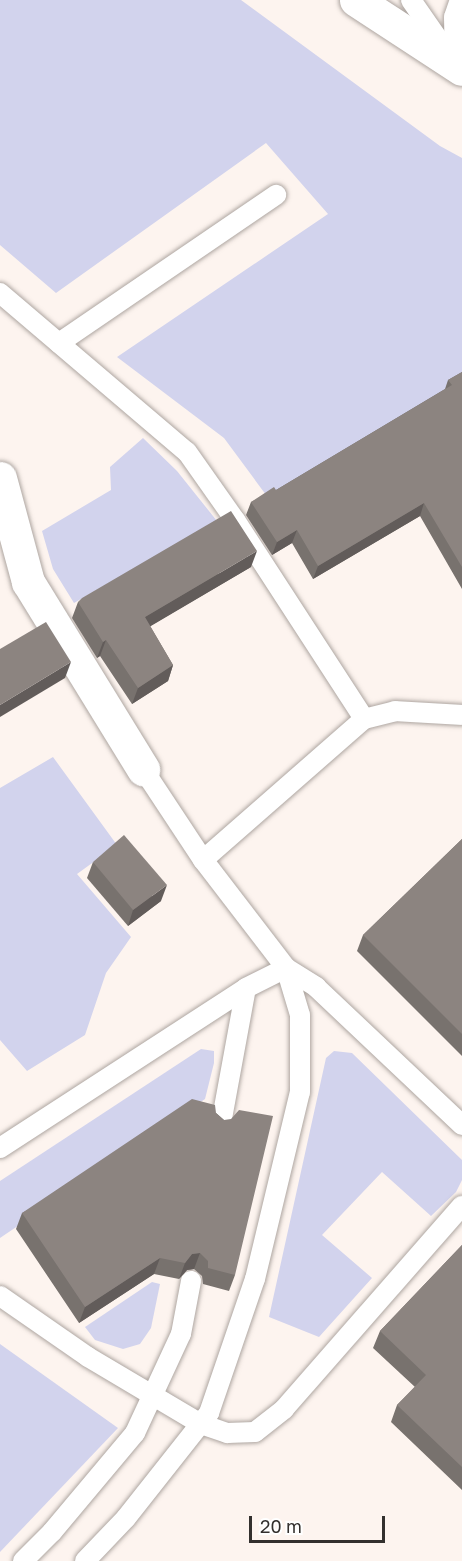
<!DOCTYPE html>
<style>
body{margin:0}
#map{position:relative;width:462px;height:1561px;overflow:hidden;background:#fdf4ef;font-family:"Golos Text",sans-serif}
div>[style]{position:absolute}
.green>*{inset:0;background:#d2d3ed}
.roads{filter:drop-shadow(0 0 2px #aea6a1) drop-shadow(0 0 2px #aea6a1)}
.lane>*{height:20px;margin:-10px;padding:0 10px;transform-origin:10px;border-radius:10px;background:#fff}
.street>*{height:33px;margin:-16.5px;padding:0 16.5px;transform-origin:16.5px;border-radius:16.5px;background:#fff}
.wall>*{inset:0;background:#78726e}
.shaded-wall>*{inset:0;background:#625c5a}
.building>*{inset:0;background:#8c8480}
span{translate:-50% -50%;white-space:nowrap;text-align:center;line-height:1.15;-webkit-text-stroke:5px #fff;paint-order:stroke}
.scale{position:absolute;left:249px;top:1516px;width:136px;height:27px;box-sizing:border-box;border:3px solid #33302e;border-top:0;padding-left:8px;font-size:18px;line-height:21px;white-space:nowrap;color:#33302e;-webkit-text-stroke:4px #fff;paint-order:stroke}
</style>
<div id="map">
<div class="green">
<i style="clip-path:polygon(0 0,241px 0,440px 146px,462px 158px,462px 382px,272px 503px,224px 438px,117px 357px,328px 214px,266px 143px,56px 293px,0 245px)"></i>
<i style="clip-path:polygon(143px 438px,177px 471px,217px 521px,74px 603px,53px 569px,42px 531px,111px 490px,110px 467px)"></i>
<i style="clip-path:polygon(53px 757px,117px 845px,77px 874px,131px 937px,106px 973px,85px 1035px,27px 1071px,0 1040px,0 788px)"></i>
<i style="clip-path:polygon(201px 1049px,214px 1051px,214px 1063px,205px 1099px,0 1238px,0 1181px)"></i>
<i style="clip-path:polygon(334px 1051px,352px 1053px,462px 1160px,462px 1180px,456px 1192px,431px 1216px,382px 1172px,322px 1235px,372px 1278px,319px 1337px,269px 1317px,326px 1058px)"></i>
<i style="clip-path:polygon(152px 1282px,160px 1284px,151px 1328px,140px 1344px,123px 1349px,95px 1340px,85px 1327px)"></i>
<i style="clip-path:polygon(0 1344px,118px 1428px,0 1552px)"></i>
</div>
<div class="roads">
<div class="lane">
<i style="left:411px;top:0;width:63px;rotate:55.3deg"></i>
<i style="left:455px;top:65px;width:48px;rotate:-91.2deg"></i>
<i style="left:454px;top:17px;width:18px;rotate:-71deg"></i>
<i style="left:0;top:293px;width:245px;rotate:40.4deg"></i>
<i style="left:187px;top:452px;width:83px;rotate:54.8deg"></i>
<i style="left:235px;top:520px;width:237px;rotate:57deg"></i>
<i style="left:59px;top:343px;width:263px;rotate:-34.3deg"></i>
<i style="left:203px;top:860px;width:214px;rotate:-41.2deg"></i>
<i style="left:364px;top:719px;width:32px;rotate:-14deg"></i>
<i style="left:395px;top:711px;width:67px;rotate:3.4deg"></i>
<i style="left:286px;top:968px;width:36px;rotate:32deg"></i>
<i style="left:316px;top:987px;width:201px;rotate:43.4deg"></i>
<i style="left:221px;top:1124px;width:138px;rotate:-79.6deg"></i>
<i style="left:0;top:1148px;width:293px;rotate:-33deg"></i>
<i style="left:246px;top:988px;width:45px;rotate:-26.6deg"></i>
<i style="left:286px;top:968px;width:136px;rotate:-127.5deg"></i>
<i style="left:203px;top:860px;width:109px;rotate:-123.4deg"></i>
<i style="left:0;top:1296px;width:107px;rotate:34.7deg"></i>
<i style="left:88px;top:1357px;width:131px;rotate:30.7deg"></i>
<i style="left:201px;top:1424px;width:28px;rotate:19deg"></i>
<i style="left:227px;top:1433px;width:28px;rotate:-2deg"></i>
<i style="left:255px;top:1432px;width:37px;rotate:-38deg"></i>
<i style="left:284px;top:1409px;width:270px;rotate:-48.8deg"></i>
<i style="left:23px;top:1561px;width:41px;rotate:-45deg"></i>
<i style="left:52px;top:1532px;width:129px;rotate:-50deg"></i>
<i style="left:135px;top:1433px;width:109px;rotate:-65.1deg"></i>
<i style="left:181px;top:1334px;width:54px;rotate:-79.3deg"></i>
<i style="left:85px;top:1561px;width:59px;rotate:-46.4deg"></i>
<i style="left:126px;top:1518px;width:134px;rotate:-51.7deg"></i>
<i style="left:209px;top:1413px;width:142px;rotate:-71.1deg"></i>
<i style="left:255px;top:1279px;width:192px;rotate:-76.5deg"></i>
<i style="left:300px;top:1092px;width:77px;rotate:-90deg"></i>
<i style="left:300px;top:1015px;width:49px;rotate:-106.6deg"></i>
</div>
<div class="street">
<i style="left:356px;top:0;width:126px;rotate:33.1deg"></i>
<i style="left:0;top:478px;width:108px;rotate:74.9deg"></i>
<i style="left:28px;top:582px;width:220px;rotate:58.4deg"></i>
</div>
</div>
<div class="wall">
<i style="clip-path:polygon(462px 372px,462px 589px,420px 516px,313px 579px,292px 543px,272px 555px,246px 515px,251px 502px,276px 490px,445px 389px,448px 380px)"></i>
<i style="clip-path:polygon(251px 567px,150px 626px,173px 665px,168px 681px,132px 704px,100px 656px,97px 658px,72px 618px,78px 602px)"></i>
<i style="clip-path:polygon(462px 839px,462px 1056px,357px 951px,363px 935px)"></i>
<i style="clip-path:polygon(93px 862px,161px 901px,128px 926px,87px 878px)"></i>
<i style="clip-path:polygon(216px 1113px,224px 1120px,235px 1275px,229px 1291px,203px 1284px,202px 1276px,194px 1269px,187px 1270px,179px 1279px,154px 1274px,79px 1323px,16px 1229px,22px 1213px)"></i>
<i style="clip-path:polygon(462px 1245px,462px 1490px,391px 1422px,397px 1405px,415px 1387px,373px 1348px,380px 1331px)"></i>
</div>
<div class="shaded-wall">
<i style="clip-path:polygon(424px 503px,420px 516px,313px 579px,318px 566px)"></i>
<i style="clip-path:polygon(297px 530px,292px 543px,272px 555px,277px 542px)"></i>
<i style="clip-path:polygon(257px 551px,251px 567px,139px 633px,145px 617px)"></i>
<i style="clip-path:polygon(106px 640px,100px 656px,97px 658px,103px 642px)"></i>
<i style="clip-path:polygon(71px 662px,65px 678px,0 717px,0 705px)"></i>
<i style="clip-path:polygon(173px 665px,168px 681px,132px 704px,138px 688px)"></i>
<i style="clip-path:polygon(167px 885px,161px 901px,128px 926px,133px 910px)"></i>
<i style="clip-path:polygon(200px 1253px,194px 1269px,187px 1270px,179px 1279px,185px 1263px,192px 1254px)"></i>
<i style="clip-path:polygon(160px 1258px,154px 1274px,79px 1323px,85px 1307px)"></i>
</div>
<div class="building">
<i style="clip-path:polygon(462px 372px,462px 567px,424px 503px,318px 566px,297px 530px,277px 542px,251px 502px,274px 487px,276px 490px,452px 385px,448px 380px)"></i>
<i style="clip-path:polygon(231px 511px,257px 551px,145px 617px,173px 665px,138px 688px,106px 640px,103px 642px,78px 602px,82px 598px)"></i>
<i style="clip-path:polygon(46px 622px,71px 662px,0 705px,0 649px)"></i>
<i style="clip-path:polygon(124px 835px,167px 885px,133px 910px,93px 862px)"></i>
<i style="clip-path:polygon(462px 839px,462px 1034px,363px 935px)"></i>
<i style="clip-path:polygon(192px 1099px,215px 1105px,216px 1113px,224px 1120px,231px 1119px,239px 1110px,273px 1116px,235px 1275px,208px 1268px,208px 1261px,200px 1253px,192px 1254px,185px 1263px,160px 1258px,85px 1307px,22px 1213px)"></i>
<i style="clip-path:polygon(462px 1245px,462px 1467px,397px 1405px,426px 1375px,380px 1331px)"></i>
</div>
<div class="scale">20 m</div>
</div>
